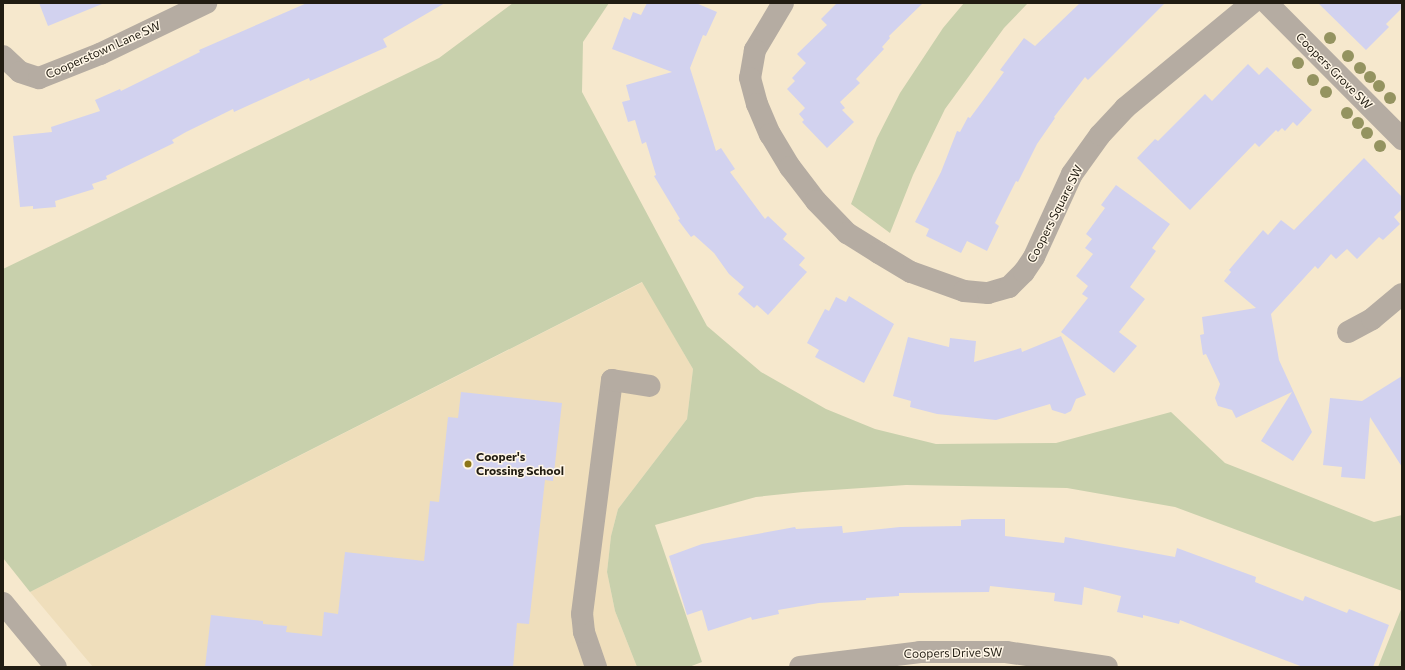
<!DOCTYPE html>
<style>
body{margin:0}
#map{position:relative;width:1405px;height:670px;overflow:hidden;background:#f6e8cd;font-family:Commissioner,sans-serif}
div>[style]{position:absolute}
.built>*{inset:0;background:#efdebb}
.green>*{inset:0;background:#c8d0ac}
.building>*{inset:0;background:#d2d2ef}
.minor>*{height:22px;margin:-11px;padding:0 11px;transform-origin:11px;border-radius:11px;background:#b5aca2}
.trees>*{width:12px;height:12px;margin:-6px;border-radius:50%;background:#949360}
.dots>*{width:11px;height:11px;translate:-50% -50%;box-sizing:border-box;border:2px solid #fff6e6;border-radius:50%}
span{translate:-50% -50%;white-space:nowrap;text-align:center;line-height:1.15;-webkit-text-stroke:3px #fff6e6;paint-order:stroke}
.street-label{font-size:12px;color:#211c12}
.poi-label{font-size:12px;color:#211c12;font-weight:700}
.left{translate:0 -50%;text-align:left}
.frame{position:absolute;inset:0;border:4px solid #211c12;pointer-events:none}
</style>
<div id="map">
<div class="built">
<i style="clip-path:polygon(643px 282px,693px 369px,687px 419px,618px 509px,611px 536px,607px 572px,615px 611px,637px 667px,93px 667px,30px 592px)"></i>
</div>
<div class="green">
<i style="clip-path:polygon(513px 3px,609px 3px,583px 42px,582px 92px,707px 326px,761px 372px,826px 409px,875px 429px,936px 444px,1056px 443px,1171px 412px,1225px 463px,1374px 522px,1402px 515px,1402px 591px,1175px 507px,1067px 488px,906px 485px,803px 492px,756px 497px,655px 525px,702px 662px,689px 667px,637px 667px,615px 611px,607px 572px,611px 536px,618px 509px,687px 419px,693px 369px,642px 282px,30px 592px,3px 558px,3px 269px,439px 58px)"></i>
<i style="clip-path:polygon(964px 3px,1028px 3px,1004px 28px,945px 109px,913px 175px,890px 233px,851px 204px,877px 138px,900px 93px,943px 28px)"></i>
<i style="clip-path:polygon(1402px 607px,1402px 667px,1378px 667px)"></i>
</div>
<div class="building">
<i style="clip-path:polygon(39px 3px,102px 3px,102px 4px,48px 26px)"></i>
<i style="clip-path:polygon(307px 3px,445px 3px,383px 39px,387px 47px,310px 81px,309px 78px,234px 112px,233px 109px,186px 132px,172px 140px,174px 143px,106px 176px,107px 179px,92px 184px,94px 189px,55px 201px,56px 207px,33px 209px,33px 206px,20px 207px,13px 136px,52px 132px,51px 127px,100px 111px,95px 100px,120px 89px,121px 91px,200px 52px,199px 50px)"></i>
<i style="clip-path:polygon(647px 3px,696px 3px,717px 12px,706px 36px,703px 35px,690px 68px,716px 151px,721px 148px,735px 169px,730px 172px,765px 219px,768px 216px,787px 234px,783px 239px,805px 258px,799px 265px,807px 272px,768px 315px,757px 305px,754px 308px,738px 294px,744px 287px,729px 274px,714px 253px,694px 235px,691px 237px,678px 220px,680px 219px,654px 176px,656px 175px,646px 142px,642px 144px,635px 120px,628px 122px,622px 102px,630px 100px,626px 85px,672px 72px,612px 49px,624px 17px,630px 20px,633px 12px,641px 15px)"></i>
<i style="clip-path:polygon(837px 3px,923px 3px,889px 36px,890px 38px,882px 47px,884px 49px,856px 79px,860px 83px,840px 102px,845px 108px,842px 110px,854px 122px,827px 148px,802px 122px,804px 120px,799px 114px,805px 108px,787px 89px,795px 81px,792px 78px,806px 63px,797px 54px,827px 25px,821px 19px)"></i>
<i style="clip-path:polygon(1080px 3px,1165px 3px,1088px 80px,1085px 77px,1054px 117px,1055px 118px,1037px 144px,1018px 182px,1016px 181px,995px 223px,999px 226px,987px 251px,967px 241px,961px 253px,926px 236px,929px 229px,915px 222px,941px 172px,957px 131px,960px 132px,968px 117px,970px 118px,1004px 72px,1000px 70px,1024px 38px,1035px 46px)"></i>
<i style="clip-path:polygon(1318px 3px,1402px 3px,1402px 8px,1386px 24px,1389px 27px,1366px 50px)"></i>
<i style="clip-path:polygon(1248px 64px,1259px 75px,1267px 67px,1312px 110px,1297px 126px,1293px 122px,1285px 131px,1282px 128px,1278px 132px,1276px 130px,1259px 147px,1255px 143px,1190px 210px,1137px 158px,1155px 139px,1158px 141px,1205px 94px,1212px 101px)"></i>
<i style="clip-path:polygon(1364px 158px,1402px 197px,1402px 209px,1394px 217px,1400px 224px,1383px 240px,1379px 237px,1357px 259px,1347px 249px,1336px 259px,1331px 254px,1318px 269px,1315px 266px,1271px 314px,1279px 360px,1312px 432px,1293px 461px,1261px 441px,1292px 392px,1236px 418px,1232px 410px,1218px 406px,1215px 398px,1220px 384px,1206px 354px,1203px 355px,1200px 335px,1204px 334px,1202px 317px,1256px 308px,1224px 281px,1231px 272px,1229px 270px,1263px 230px,1268px 235px,1281px 220px,1294px 230px)"></i>
<i style="clip-path:polygon(1116px 185px,1170px 224px,1152px 248px,1156px 251px,1130px 287px,1145px 299px,1119px 332px,1137px 346px,1114px 373px,1061px 332px,1088px 298px,1082px 294px,1088px 286px,1076px 276px,1093px 254px,1085px 248px,1092px 239px,1086px 234px,1105px 208px,1101px 205px)"></i>
<i style="clip-path:polygon(849px 296px,894px 324px,864px 383px,815px 357px,819px 350px,807px 343px,825px 309px,829px 311px,836px 297px,846px 302px)"></i>
<i style="clip-path:polygon(1061px 336px,1086px 395px,1076px 399px,1071px 411px,1065px 414px,1052px 410px,1050px 404px,996px 420px,937px 414px,910px 407px,911px 401px,893px 396px,908px 337px,949px 347px,950px 338px,976px 341px,974px 362px,1021px 348px,1022px 352px)"></i>
<i style="clip-path:polygon(1402px 376px,1402px 467px,1370px 417px,1365px 479px,1341px 477px,1342px 467px,1323px 465px,1330px 398px,1362px 401px)"></i>
<i style="clip-path:polygon(461px 392px,562px 403px,553px 481px,545px 480px,529px 624px,517px 623px,513px 667px,205px 667px,211px 615px,263px 621px,263px 624px,287px 626px,286px 632px,322px 636px,324px 612px,338px 614px,345px 552px,424px 561px,430px 501px,439px 502px,448px 417px,458px 418px)"></i>
<i style="clip-path:polygon(971px 519px,1005px 519px,1005px 536px,1064px 543px,1065px 537px,1175px 557px,1177px 548px,1256px 577px,1255px 582px,1303px 601px,1305px 596px,1347px 613px,1349px 609px,1389px 625px,1373px 667px,1303px 667px,1180px 620px,1179px 624px,1143px 615px,1143px 618px,1117px 612px,1121px 596px,1084px 587px,1082px 605px,1054px 601px,1055px 593px,990px 586px,989px 592px,899px 593px,899px 596px,866px 598px,866px 600px,819px 603px,778px 610px,779px 614px,752px 620px,751px 617px,708px 631px,702px 610px,687px 615px,669px 556px,702px 544px,795px 527px,796px 529px,842px 526px,843px 533px,900px 527px,961px 526px,961px 520px)"></i>
</div>
<div class="minor">
<i style="left:783px;top:3px;width:55px;rotate:120.8deg"></i>
<i style="left:755px;top:50px;width:28px;rotate:100deg"></i>
<i style="left:750px;top:78px;width:27px;rotate:75deg"></i>
<i style="left:757px;top:104px;width:33px;rotate:67deg"></i>
<i style="left:770px;top:134px;width:39px;rotate:59deg"></i>
<i style="left:790px;top:167px;width:43px;rotate:52.6deg"></i>
<i style="left:816px;top:201px;width:45px;rotate:45.9deg"></i>
<i style="left:847px;top:233px;width:38px;rotate:32deg"></i>
<i style="left:879px;top:253px;width:37px;rotate:31deg"></i>
<i style="left:911px;top:272px;width:56px;rotate:19.7deg"></i>
<i style="left:964px;top:291px;width:24px;rotate:5deg"></i>
<i style="left:988px;top:293px;width:22px;rotate:-16deg"></i>
<i style="left:1009px;top:287px;width:21px;rotate:-45deg"></i>
<i style="left:1024px;top:272px;width:18px;rotate:-56deg"></i>
<i style="left:1034px;top:257px;width:91px;rotate:-65.4deg"></i>
<i style="left:1072px;top:174px;width:48px;rotate:-54.3deg"></i>
<i style="left:1100px;top:135px;width:37px;rotate:-47deg"></i>
<i style="left:1125px;top:108px;width:165px;rotate:-39.6deg"></i>
<i style="left:1267px;top:3px;width:192px;rotate:45.2deg"></i>
<i style="left:3px;top:56px;width:23px;rotate:43deg"></i>
<i style="left:20px;top:72px;width:20px;rotate:18deg"></i>
<i style="left:39px;top:78px;width:66px;rotate:-21.5deg"></i>
<i style="left:100px;top:54px;width:118px;rotate:-25.7deg"></i>
<i style="left:1348px;top:332px;width:27px;rotate:-28deg"></i>
<i style="left:1372px;top:319px;width:39px;rotate:-40deg"></i>
<i style="left:3px;top:603px;width:83px;rotate:50.4deg"></i>
<i style="left:596px;top:667px;width:37px;rotate:-109deg"></i>
<i style="left:584px;top:632px;width:18px;rotate:-96deg"></i>
<i style="left:582px;top:614px;width:236px;rotate:-82.7deg"></i>
<i style="left:612px;top:380px;width:38px;rotate:9deg"></i>
<i style="left:800px;top:667px;width:121px;rotate:-7.1deg"></i>
<i style="left:920px;top:652px;width:86px"></i>
<i style="left:1006px;top:652px;width:102px;rotate:8.4deg"></i>
</div>
<div class="trees">
<i style="left:1330px;top:38px"></i>
<i style="left:1348px;top:56px"></i>
<i style="left:1298px;top:63px"></i>
<i style="left:1360px;top:68px"></i>
<i style="left:1370px;top:77px"></i>
<i style="left:1313px;top:80px"></i>
<i style="left:1379px;top:86px"></i>
<i style="left:1326px;top:92px"></i>
<i style="left:1390px;top:98px"></i>
<i style="left:1347px;top:113px"></i>
<i style="left:1358px;top:123px"></i>
<i style="left:1367px;top:133px"></i>
<i style="left:1380px;top:146px"></i>
</div>
<div class="dots">
<i style="left:468px;top:464px;background:#8c7518"></i>
</div>
<div class="street-label">
<span style="left:103px;top:50px;rotate:-24deg">Cooperstown Lane SW</span>
<span style="left:1334px;top:71px;rotate:45deg">Coopers Grove SW</span>
<span style="left:1055px;top:214px;rotate:-63deg">Coopers Square SW</span>
<span style="left:953px;top:653px;rotate:-1deg">Coopers Drive SW</span>
</div>
<div class="poi-label">
<span class="left" style="left:476px;top:464px">Cooper's<br>Crossing School</span>
</div>
<div class="frame"></div>
</div>
